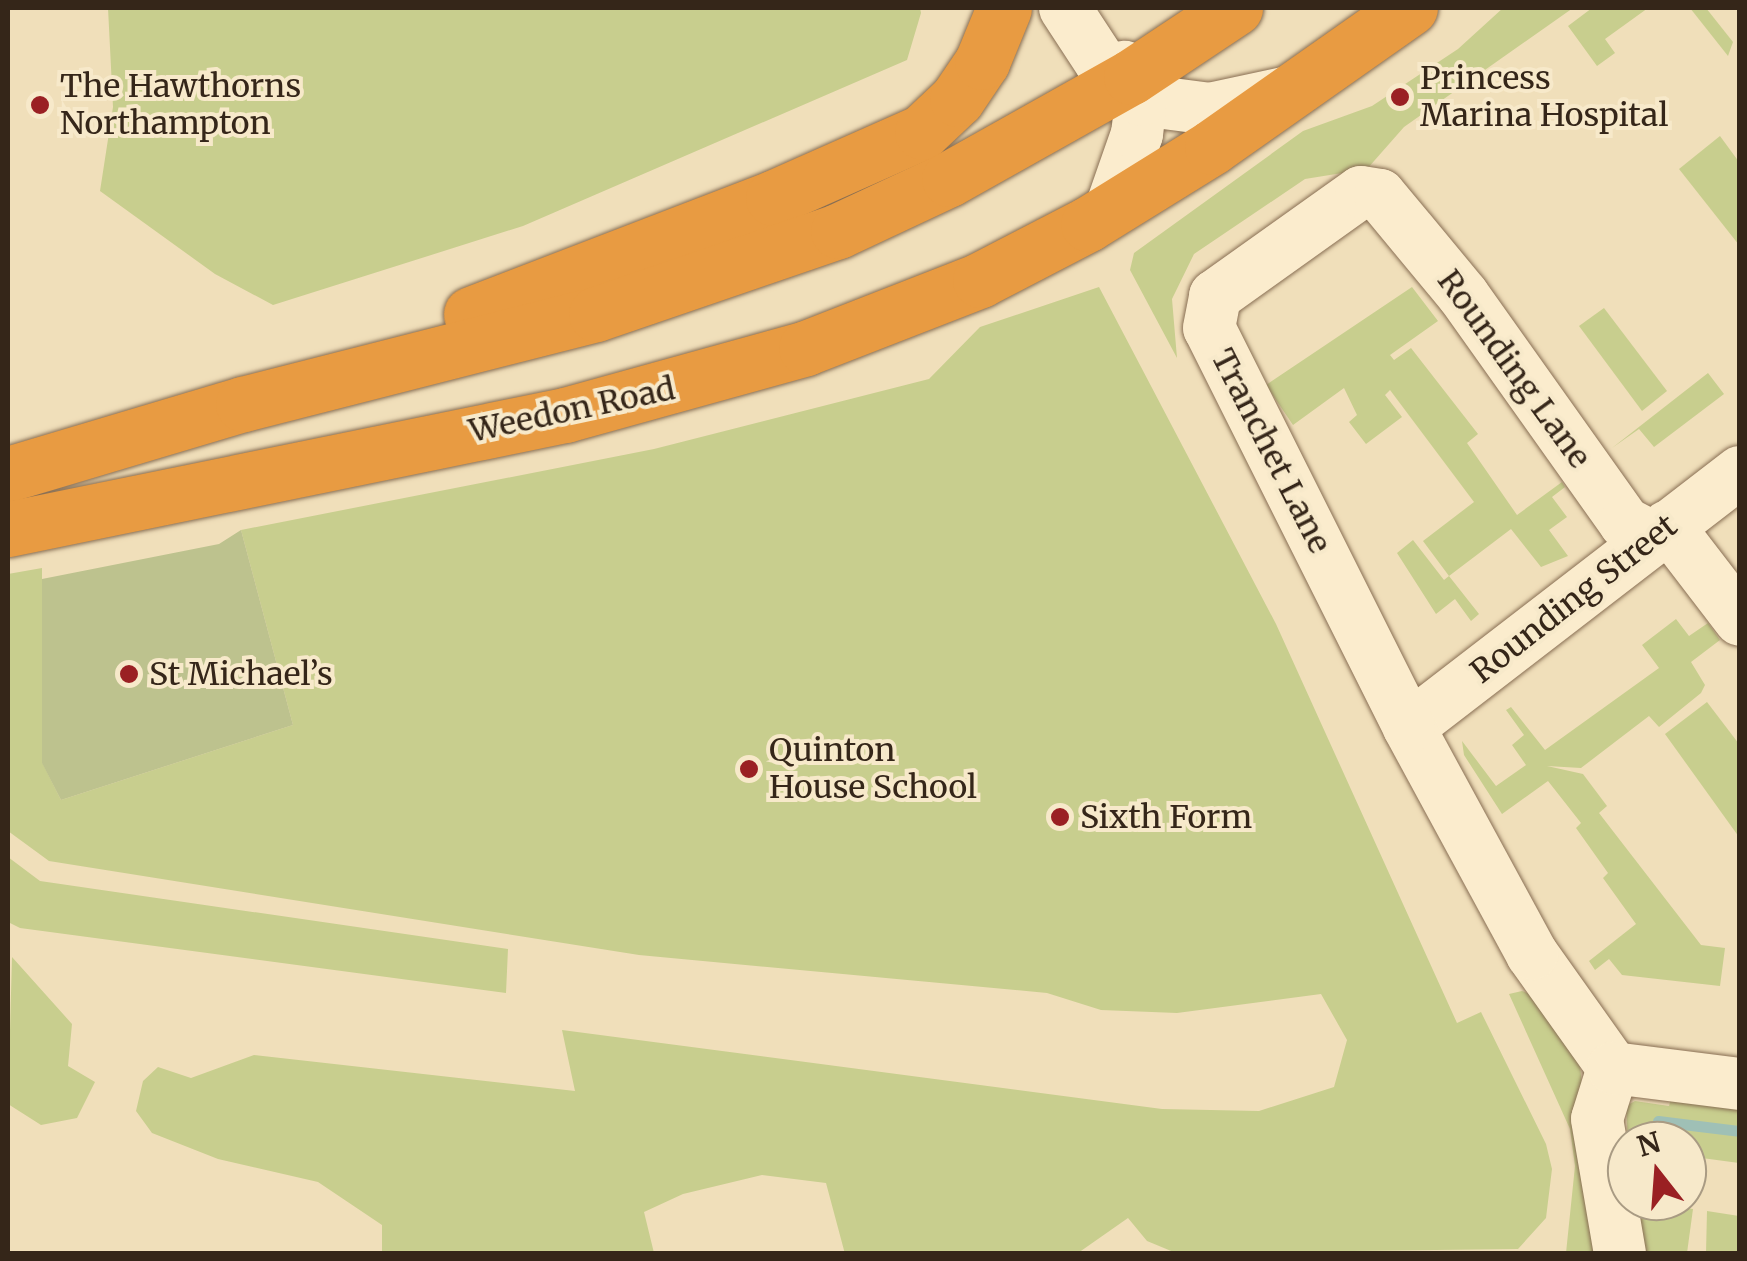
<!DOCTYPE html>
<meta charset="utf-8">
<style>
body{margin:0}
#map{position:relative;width:1747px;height:1261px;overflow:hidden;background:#f0dfba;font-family:Merriweather,serif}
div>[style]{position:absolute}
.green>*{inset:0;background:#c8ce8e}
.cemetery>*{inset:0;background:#bdc28e}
.stream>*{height:11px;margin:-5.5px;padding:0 5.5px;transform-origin:5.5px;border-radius:5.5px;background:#9fc0b6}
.roads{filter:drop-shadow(0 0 2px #886e53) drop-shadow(0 0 2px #886e53)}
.minor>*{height:52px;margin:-26px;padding:0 26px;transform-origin:26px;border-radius:26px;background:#fbeccd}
.highway>*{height:55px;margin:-27.5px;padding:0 27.5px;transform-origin:27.5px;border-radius:27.5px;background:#e89b42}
.dots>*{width:28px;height:28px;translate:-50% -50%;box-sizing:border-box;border:5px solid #f7e9ca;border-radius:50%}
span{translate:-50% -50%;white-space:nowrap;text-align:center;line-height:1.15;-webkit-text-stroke:8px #f7e9ca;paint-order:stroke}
.poi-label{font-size:32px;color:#352619}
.left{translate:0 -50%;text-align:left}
.street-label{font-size:32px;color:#352619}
.frame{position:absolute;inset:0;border:10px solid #352619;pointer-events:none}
.north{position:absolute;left:1607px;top:1121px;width:100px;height:100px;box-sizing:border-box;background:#f7e9ca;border:2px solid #a99b83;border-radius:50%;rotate:343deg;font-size:28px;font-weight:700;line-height:40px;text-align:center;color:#352619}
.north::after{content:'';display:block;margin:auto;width:35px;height:45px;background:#9a2023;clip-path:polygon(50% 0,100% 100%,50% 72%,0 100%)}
</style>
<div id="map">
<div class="green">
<i style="clip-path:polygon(108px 8px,920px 8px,921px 13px,907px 60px,523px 226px,273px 305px,215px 274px,100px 191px,113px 107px)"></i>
<i style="clip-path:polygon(1503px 8px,1573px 8px,1404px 127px,1367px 169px,1305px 179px,1194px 254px,1172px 299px,1177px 358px,1130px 270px,1134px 253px,1303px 131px,1372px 106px,1458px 49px)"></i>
<i style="clip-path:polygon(1592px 8px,1648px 8px,1605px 39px,1615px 53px,1597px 66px,1568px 26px)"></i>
<i style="clip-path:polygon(1690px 8px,1706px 8px,1733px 42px,1728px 56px)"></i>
<i style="clip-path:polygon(1720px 136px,1739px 162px,1739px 245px,1679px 169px)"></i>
<i style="clip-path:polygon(1099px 287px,1276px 624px,1457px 1023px,1481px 1012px,1546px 1144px,1552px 1169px,1546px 1218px,1518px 1249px,1176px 1253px,1147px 1241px,1128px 1218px,1078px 1253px,845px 1254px,826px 1183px,762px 1175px,683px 1194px,644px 1212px,654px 1253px,382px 1253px,382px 1225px,318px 1182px,218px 1159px,152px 1133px,136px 1111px,143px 1081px,158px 1067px,191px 1078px,254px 1055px,575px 1091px,562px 1030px,1162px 1109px,1259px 1111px,1334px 1087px,1347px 1040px,1321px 994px,1177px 1013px,1101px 1010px,1047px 993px,639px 955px,49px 861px,8px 831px,8px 574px,42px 568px,42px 762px,61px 800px,293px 725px,241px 530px,654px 449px,929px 379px,980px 327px)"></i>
<i style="clip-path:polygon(1412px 287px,1438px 321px,1390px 355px,1394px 360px,1411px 348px,1478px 434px,1467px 443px,1517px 515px,1562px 482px,1565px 487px,1552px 497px,1567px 517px,1549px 530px,1568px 556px,1541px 567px,1511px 529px,1449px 576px,1479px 614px,1471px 621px,1455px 599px,1436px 614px,1397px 553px,1413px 540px,1444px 580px,1449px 576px,1423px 541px,1474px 502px,1390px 390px,1385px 395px,1402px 417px,1366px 444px,1349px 422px,1357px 415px,1344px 388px,1293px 425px,1266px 385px)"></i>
<i style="clip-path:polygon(1604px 308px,1667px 391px,1642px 411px,1579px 326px)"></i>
<i style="clip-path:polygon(1708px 373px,1724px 394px,1654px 447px,1639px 429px,1612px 448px)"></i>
<i style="clip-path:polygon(1676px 619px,1689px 636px,1708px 623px,1720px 640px,1691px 662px,1705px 685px,1701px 693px,1659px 727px,1649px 716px,1581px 768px,1547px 766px,1583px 774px,1607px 806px,1599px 813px,1701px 945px,1725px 948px,1720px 986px,1622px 975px,1609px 959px,1595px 970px,1589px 961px,1636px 924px,1603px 878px,1608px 873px,1576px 828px,1581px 823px,1548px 781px,1502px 814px,1464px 755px,1462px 741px,1496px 786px,1526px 765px,1512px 745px,1524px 735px,1506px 710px,1511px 707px,1545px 750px,1659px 668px,1642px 645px)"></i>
<i style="clip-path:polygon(1707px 702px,1739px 744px,1739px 837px,1665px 734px)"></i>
<i style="clip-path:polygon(8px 857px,40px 881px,508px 949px,506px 993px,20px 928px,8px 922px)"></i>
<i style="clip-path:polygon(12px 957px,72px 1024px,68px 1066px,95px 1082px,77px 1118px,41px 1125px,8px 1104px)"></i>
<i style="clip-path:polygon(1522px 991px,1538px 997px,1580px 1066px,1599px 1253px,1566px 1253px,1575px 1166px,1570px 1129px,1509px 994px)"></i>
<i style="clip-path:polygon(1672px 1094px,1739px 1103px,1739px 1163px,1687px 1156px,1687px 1141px,1628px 1141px,1626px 1106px,1635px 1101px,1669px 1106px)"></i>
<i style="clip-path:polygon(1636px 1201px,1693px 1209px,1687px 1253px,1644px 1253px)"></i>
<i style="clip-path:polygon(1707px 1211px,1739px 1216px,1739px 1253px,1706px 1253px)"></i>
</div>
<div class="cemetery">
<i style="clip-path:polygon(241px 530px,293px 725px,61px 800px,42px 763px,42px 579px,219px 544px)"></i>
</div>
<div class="stream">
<i style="left:1658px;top:1121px;width:83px;rotate:7deg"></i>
</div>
<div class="roads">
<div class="minor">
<i style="left:1065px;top:8px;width:66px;rotate:56.8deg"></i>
<i style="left:1101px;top:63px;width:54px;rotate:42.8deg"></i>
<i style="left:1141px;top:100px;width:70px;rotate:7.4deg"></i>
<i style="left:1210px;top:109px;width:81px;rotate:-12.1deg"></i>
<i style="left:1110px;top:211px;width:82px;rotate:-70.7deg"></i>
<i style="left:1137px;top:134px;width:34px;rotate:-83deg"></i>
<i style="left:1141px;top:100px;width:37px;rotate:-116deg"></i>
<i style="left:1668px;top:526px;width:118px;rotate:52.5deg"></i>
<i style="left:1409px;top:727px;width:418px;rotate:-37.6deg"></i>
<i style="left:1613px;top:1068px;width:140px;rotate:-125.4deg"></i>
<i style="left:1532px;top:954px;width:258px;rotate:-118.5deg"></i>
<i style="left:1409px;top:727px;width:446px;rotate:-116.6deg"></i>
<i style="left:1209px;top:328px;width:33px;rotate:-79deg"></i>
<i style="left:1215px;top:296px;width:179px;rotate:-35.5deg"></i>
<i style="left:1361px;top:192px;width:19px;rotate:9deg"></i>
<i style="left:1380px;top:195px;width:130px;rotate:50.3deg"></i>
<i style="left:1463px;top:295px;width:280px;rotate:54.6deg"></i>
<i style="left:1625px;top:523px;width:31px;rotate:27deg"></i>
<i style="left:1613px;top:1068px;width:53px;rotate:107.4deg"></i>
<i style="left:1597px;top:1119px;width:137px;rotate:80.3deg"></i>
<i style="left:1613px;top:1068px;width:128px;rotate:7.2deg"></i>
</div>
<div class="highway">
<i style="left:471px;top:314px;width:324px;rotate:-21deg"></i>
<i style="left:773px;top:198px;width:163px;rotate:-23.9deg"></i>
<i style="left:922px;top:132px;width:48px;rotate:-43.3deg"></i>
<i style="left:957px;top:99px;width:45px;rotate:-56deg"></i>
<i style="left:982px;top:62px;width:58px;rotate:-67.8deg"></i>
<i style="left:8px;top:474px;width:245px;rotate:-16.6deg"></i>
<i style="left:243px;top:404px;width:364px;rotate:-14.3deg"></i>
<i style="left:596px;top:314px;width:256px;rotate:-18.9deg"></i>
<i style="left:838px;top:231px;width:123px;rotate:-25.1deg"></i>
<i style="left:949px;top:179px;width:209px;rotate:-29.3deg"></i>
<i style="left:1131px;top:77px;width:125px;rotate:-33.6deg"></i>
<i style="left:8px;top:529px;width:569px;rotate:-11.57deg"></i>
<i style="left:565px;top:415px;width:250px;rotate:-15.5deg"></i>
<i style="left:806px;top:348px;width:187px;rotate:-21.3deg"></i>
<i style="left:980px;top:280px;width:122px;rotate:-27.4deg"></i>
<i style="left:1088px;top:224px;width:146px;rotate:-31.8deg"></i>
<i style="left:1212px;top:147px;width:242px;rotate:-35.1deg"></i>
</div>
</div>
<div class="dots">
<i style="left:1400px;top:97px;background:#9a2023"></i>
<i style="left:40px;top:105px;background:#9a2023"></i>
<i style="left:129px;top:674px;background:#9a2023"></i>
<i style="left:749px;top:769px;background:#9a2023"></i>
<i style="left:1060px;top:817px;background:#9a2023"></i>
</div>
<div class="poi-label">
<span class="left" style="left:1420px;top:97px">Princess<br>Marina Hospital</span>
<span class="left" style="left:60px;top:105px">The Hawthorns<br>Northampton</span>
<span class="left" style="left:149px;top:674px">St Michael’s</span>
<span class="left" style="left:769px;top:769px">Quinton<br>House School</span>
<span class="left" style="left:1080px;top:817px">Sixth Form</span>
</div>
<div class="street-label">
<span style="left:1514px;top:369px;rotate:54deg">Rounding Lane</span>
<span style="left:572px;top:410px;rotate:-12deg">Weedon Road</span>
<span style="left:1271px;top:451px;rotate:63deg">Tranchet Lane</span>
<span style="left:1574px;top:599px;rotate:-38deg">Rounding Street</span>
</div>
<div class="frame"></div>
<div class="north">N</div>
</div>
